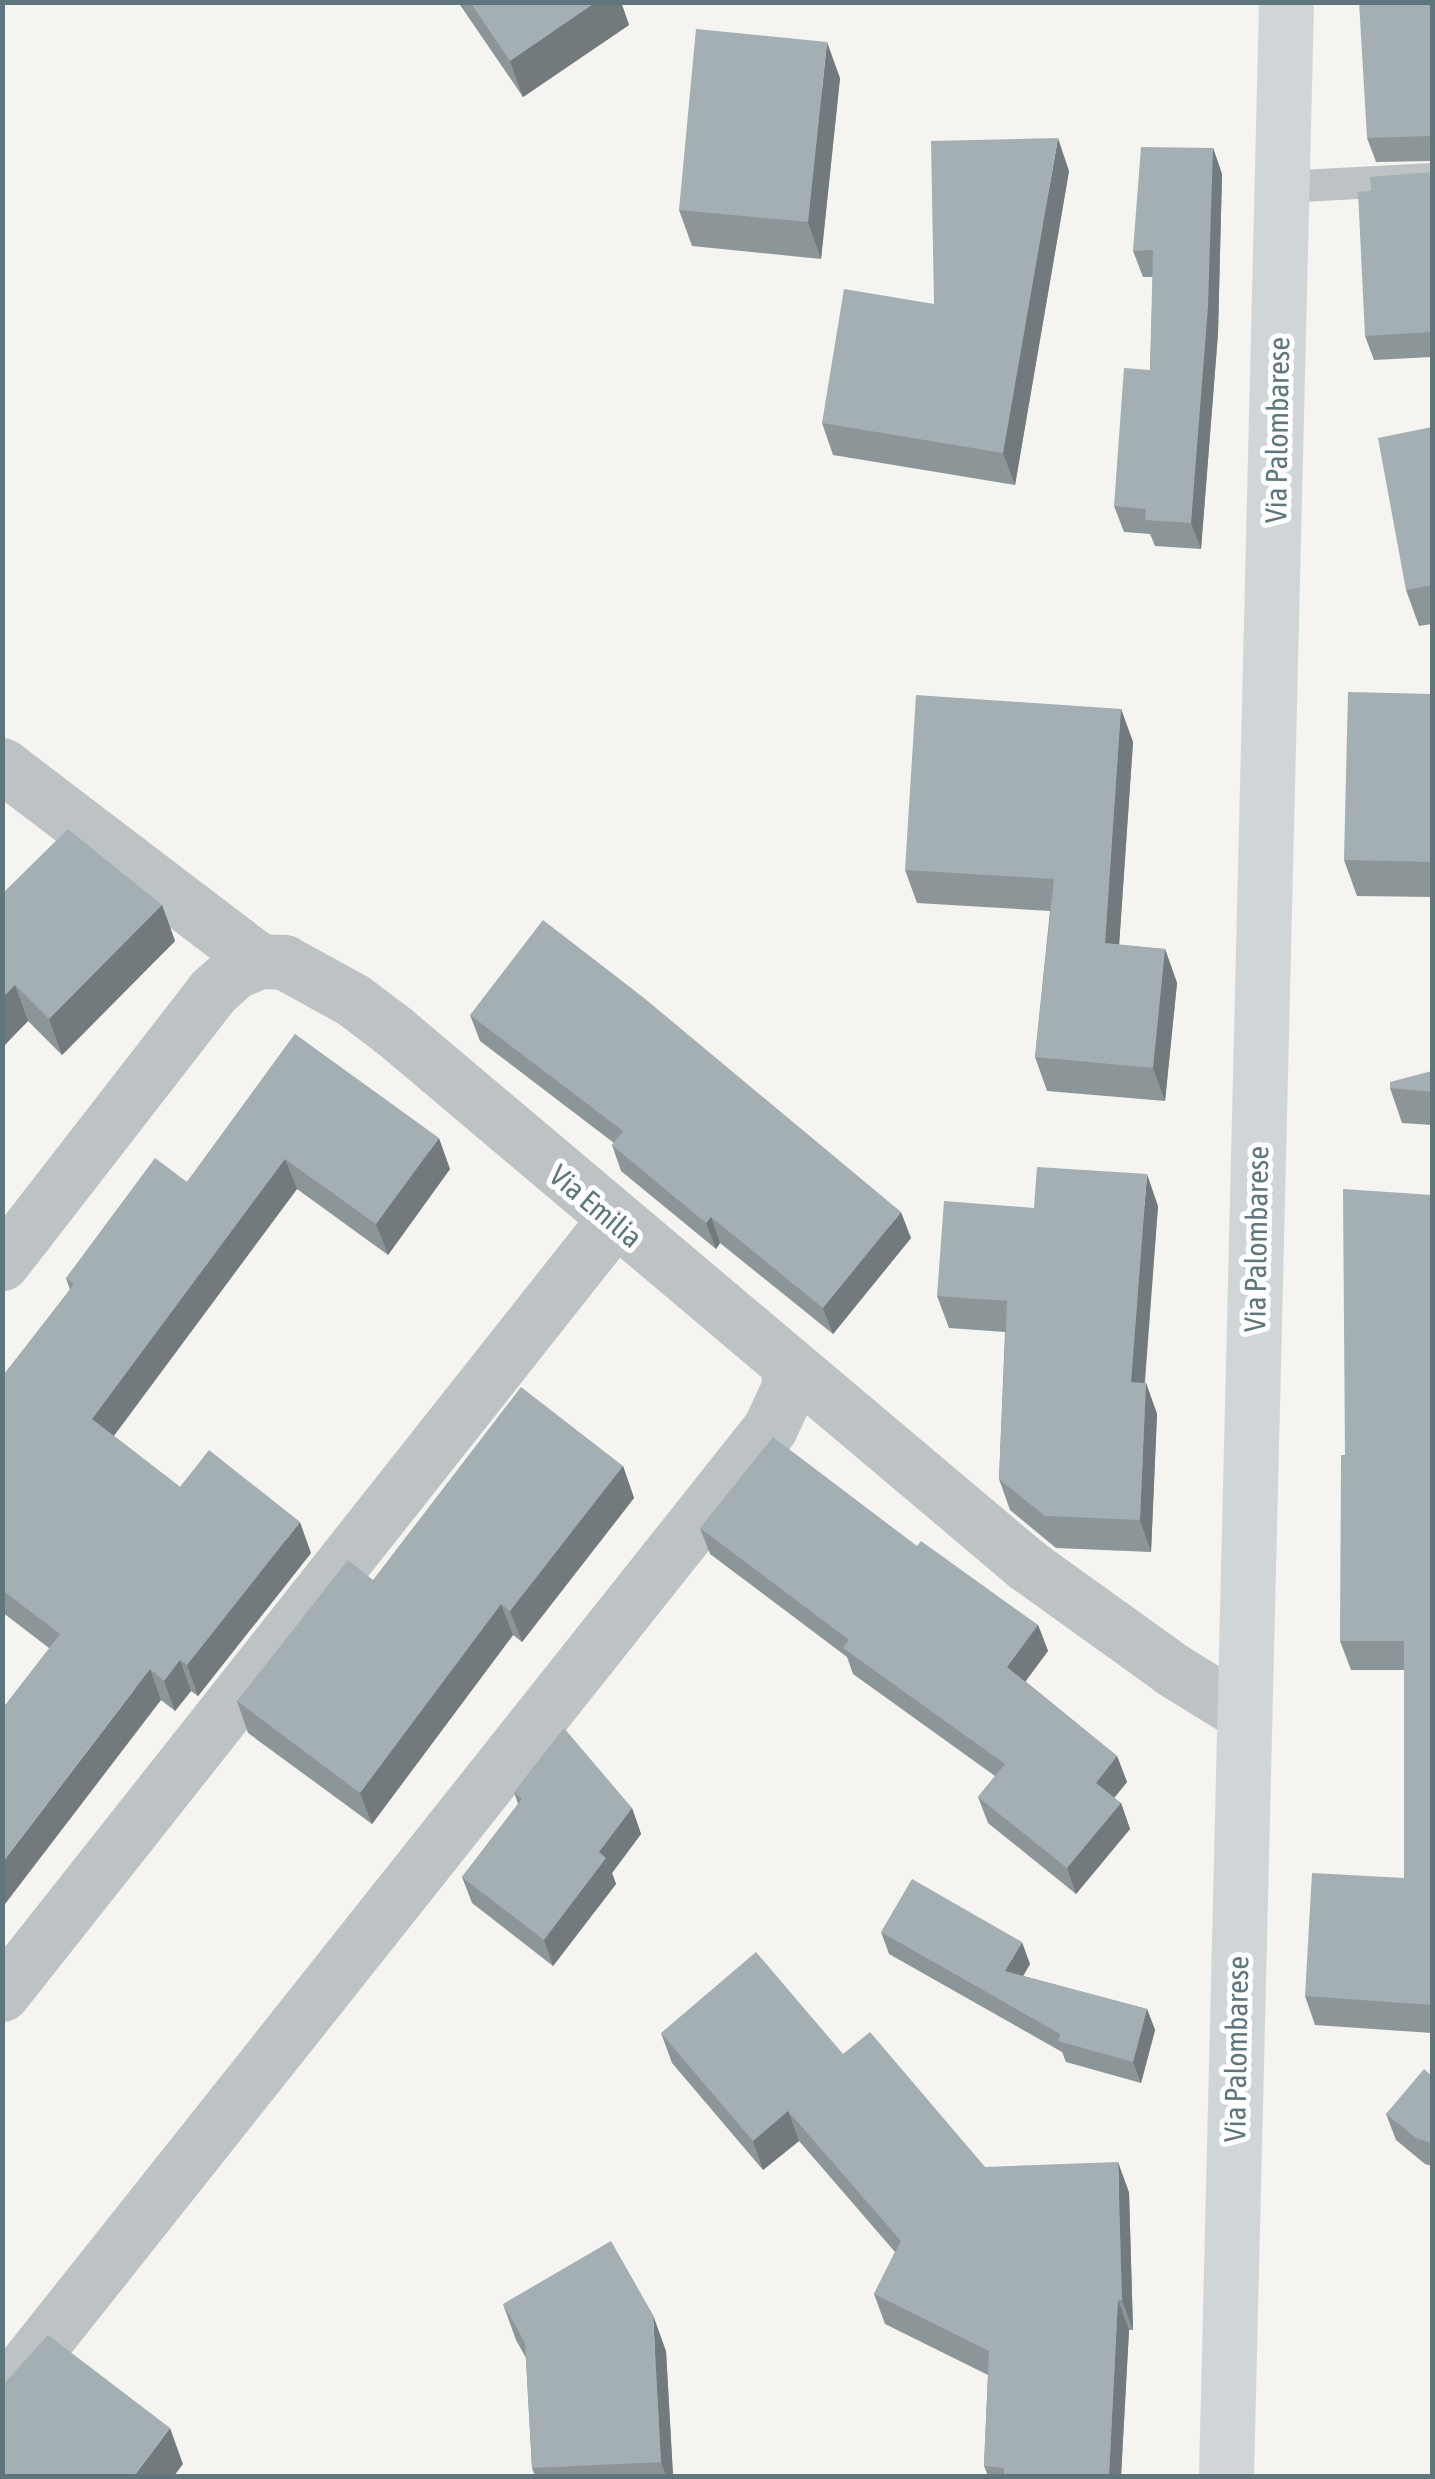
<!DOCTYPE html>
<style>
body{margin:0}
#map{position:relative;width:1435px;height:2479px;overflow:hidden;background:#f5f4f0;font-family:"Asap Condensed",sans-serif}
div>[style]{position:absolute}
.lane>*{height:32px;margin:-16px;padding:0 16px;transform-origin:16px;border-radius:16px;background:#bdc3c5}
.street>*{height:55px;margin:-27.5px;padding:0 27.5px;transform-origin:27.5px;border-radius:27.5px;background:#bdc3c5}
.secondary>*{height:55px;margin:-27.5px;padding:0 27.5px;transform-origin:27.5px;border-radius:27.5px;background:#d0d6d8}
.wall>*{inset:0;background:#8c9699}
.shaded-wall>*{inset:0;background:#727a7d}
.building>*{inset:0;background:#a3afb2}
span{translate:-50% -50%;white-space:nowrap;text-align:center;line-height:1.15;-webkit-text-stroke:10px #fff;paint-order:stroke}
.street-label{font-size:30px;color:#5f777c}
.frame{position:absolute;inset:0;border:5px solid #5f777c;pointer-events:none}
</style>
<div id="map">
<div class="lane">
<i style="left:1283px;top:187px;width:149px;rotate:-3.1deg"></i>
</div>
<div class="street">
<i style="left:2px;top:765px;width:323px;rotate:37.3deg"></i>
<i style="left:2px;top:1263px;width:344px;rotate:-52.2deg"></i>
<i style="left:213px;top:991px;width:28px;rotate:-42deg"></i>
<i style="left:234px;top:972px;width:27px;rotate:-24deg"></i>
<i style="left:259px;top:961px;width:25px;rotate:2deg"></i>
<i style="left:284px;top:962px;width:79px;rotate:28.8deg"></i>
<i style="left:353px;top:1000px;width:51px;rotate:37.1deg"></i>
<i style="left:394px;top:1031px;width:828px;rotate:40.15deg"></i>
<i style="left:1027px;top:1565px;width:180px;rotate:35.7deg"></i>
<i style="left:1173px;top:1670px;width:82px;rotate:31.6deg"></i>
<i style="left:2px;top:1994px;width:987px;rotate:-51.67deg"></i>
<i style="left:2px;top:2395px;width:1235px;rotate:-51.54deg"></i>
<i style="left:770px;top:1428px;width:43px;rotate:-65.2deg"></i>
<i style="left:788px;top:1389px;width:21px;rotate:-85deg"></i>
</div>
<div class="secondary">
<i style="left:1226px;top:2476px;width:2475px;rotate:-88.61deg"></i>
</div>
<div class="wall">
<i style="clip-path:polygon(458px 2px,621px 2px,629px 25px,523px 97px)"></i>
<i style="clip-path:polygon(1432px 2px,1432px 161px,1376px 162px,1367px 138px)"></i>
<i style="clip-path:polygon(840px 78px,821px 259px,692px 246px,679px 210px)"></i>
<i style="clip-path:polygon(1213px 148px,1222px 174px,1218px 333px,1201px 549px,1155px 546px,1150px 534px,1124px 532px,1114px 506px,1150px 370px,1153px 277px,1143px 277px,1133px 251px)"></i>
<i style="clip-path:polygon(1069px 171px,1015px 485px,833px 455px,822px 423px,934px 304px)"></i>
<i style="clip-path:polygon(1432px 172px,1432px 357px,1374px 360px,1365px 336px,1371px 191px)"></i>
<i style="clip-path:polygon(1432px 427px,1432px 624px,1419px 626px,1406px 590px)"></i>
<i style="clip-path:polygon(1432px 694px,1432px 897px,1357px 896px,1344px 860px)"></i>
<i style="clip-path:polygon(1121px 709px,1133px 742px,1119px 945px,1165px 949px,1177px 983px,1165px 1101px,1047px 1091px,1035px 1057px,1050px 911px,917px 903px,905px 870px)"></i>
<i style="clip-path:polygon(2px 894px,162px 905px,175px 941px,62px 1055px,28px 1021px,2px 1047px)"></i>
<i style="clip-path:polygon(470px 1015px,911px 1238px,833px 1334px,720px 1243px,716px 1249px,621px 1171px,612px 1145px,614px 1143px,480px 1041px)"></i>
<i style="clip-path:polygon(295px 1034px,450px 1169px,388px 1255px,297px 1189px,114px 1436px,180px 1487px,311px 1553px,198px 1696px,191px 1691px,175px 1711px,161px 1700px,49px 1648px,2px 1612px,2px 1377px,70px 1290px,66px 1278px,187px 1182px)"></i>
<i style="clip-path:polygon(1432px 1071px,1432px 1125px,1402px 1123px,1390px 1088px)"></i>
<i style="clip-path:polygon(1432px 1195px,1432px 2033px,1315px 2025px,1305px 1996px,1404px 1878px,1404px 1670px,1351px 1670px,1340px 1641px,1345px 1455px)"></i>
<i style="clip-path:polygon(1158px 1206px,1145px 1383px,1146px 1383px,1157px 1414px,1151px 1552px,1056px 1548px,1010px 1510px,999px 1479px,1005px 1332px,949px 1328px,937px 1296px,1034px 1208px)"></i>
<i style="clip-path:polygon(623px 1466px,634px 1498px,522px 1642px,513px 1635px,372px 1824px,248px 1733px,237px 1701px,373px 1580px)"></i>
<i style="clip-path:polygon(700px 1528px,917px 1546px,1038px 1625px,1048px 1651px,1025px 1681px,1117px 1756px,1127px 1782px,1114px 1798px,1121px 1803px,1130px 1829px,1076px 1894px,988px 1823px,978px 1797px,995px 1776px,853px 1674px,847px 1657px,710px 1554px)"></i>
<i style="clip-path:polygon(514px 1792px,632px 1808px,641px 1834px,612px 1873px,616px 1884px,553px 1966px,472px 1903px,462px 1877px,518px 1804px)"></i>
<i style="clip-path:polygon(881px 1932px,1030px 1964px,1023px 1976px,1147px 2009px,1155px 2030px,1141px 2083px,1066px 2062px,1062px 2052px,889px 1954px)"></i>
<i style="clip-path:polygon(661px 2033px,843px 2054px,985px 2167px,1129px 2192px,1133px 2330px,1129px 2330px,1121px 2476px,988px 2476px,984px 2466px,988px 2375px,885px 2324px,874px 2294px,895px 2252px,799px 2141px,763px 2170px,672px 2063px)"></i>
<i style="clip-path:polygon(1432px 2076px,1432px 2166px,1425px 2164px,1396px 2140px,1386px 2114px)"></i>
<i style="clip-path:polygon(503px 2304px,666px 2351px,673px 2476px,535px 2476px,532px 2468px,526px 2358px,516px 2340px)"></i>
</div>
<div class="shaded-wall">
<i style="clip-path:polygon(596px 2px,621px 2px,629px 25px,523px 97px,510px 61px)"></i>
<i style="clip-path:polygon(827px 42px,840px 78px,821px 259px,808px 222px)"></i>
<i style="clip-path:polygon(1058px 138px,1069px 171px,1015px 485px,1003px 453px)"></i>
<i style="clip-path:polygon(1213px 148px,1222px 174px,1218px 333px,1201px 549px,1191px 523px)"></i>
<i style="clip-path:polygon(1121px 709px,1133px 742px,1117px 976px,1105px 943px)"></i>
<i style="clip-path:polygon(162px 905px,175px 941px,62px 1055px,49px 1019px)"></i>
<i style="clip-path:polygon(1165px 949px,1177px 983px,1165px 1101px,1153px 1068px)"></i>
<i style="clip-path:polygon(15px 985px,28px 1021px,3px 1047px,2px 998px)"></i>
<i style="clip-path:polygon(439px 1138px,450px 1169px,388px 1255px,376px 1224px)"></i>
<i style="clip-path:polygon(285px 1159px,297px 1189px,103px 1450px,92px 1419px)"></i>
<i style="clip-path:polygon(1147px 1174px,1158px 1206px,1142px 1413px,1131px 1382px)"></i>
<i style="clip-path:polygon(901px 1212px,911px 1238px,833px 1334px,823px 1308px)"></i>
<i style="clip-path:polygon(711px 1217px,720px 1243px,716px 1249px,706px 1223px)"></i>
<i style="clip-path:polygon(1146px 1383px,1157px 1414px,1151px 1552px,1140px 1520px)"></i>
<i style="clip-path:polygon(623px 1466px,634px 1498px,522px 1642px,510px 1611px)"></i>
<i style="clip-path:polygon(300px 1522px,311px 1553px,198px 1696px,187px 1665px)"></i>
<i style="clip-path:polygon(501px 1604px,513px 1635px,372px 1824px,360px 1793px)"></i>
<i style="clip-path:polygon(1038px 1625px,1048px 1651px,1017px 1693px,1007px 1667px)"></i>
<i style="clip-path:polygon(180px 1660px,191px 1691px,175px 1711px,164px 1681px)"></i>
<i style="clip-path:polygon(150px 1669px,161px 1700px,2px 1908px,2px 1863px)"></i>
<i style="clip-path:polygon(1117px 1756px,1127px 1782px,1105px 1809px,1096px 1783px)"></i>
<i style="clip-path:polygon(1121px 1803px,1130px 1829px,1076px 1894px,1067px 1868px)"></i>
<i style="clip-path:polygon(632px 1808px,641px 1834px,612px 1873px,616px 1884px,553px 1966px,544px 1940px,599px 1852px)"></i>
<i style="clip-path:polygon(1022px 1942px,1030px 1964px,1013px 1993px,1005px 1971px)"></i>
<i style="clip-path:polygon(1147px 2009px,1155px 2030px,1141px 2083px,1133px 2062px)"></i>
<i style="clip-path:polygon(788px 2111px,799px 2141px,763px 2170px,753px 2141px)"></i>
<i style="clip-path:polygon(1118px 2162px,1129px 2192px,1133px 2330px,1122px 2300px)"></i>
<i style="clip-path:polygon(1118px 2300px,1129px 2330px,1121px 2476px,1109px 2476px)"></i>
<i style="clip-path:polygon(653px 2315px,666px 2351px,673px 2476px,666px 2476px,661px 2462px)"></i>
<i style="clip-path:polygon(170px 2428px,183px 2464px,174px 2476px,134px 2476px)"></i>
</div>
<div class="building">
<i style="clip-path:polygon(470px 2px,596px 2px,510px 61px)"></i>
<i style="clip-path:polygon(1359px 2px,1432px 2px,1432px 138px,1431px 136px,1367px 138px)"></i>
<i style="clip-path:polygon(696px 29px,827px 42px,808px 222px,679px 210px)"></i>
<i style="clip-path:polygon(1058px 138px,1003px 453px,822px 423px,844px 289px,934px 304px,931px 141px)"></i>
<i style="clip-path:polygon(1141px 147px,1213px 148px,1208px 307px,1191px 523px,1145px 520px,1146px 509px,1114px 506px,1124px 368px,1150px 370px,1153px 250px,1133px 251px)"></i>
<i style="clip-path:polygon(1432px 172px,1432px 332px,1365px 336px,1358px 192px,1371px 191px,1370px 177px)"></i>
<i style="clip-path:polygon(1432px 427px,1432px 585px,1406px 590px,1378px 438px)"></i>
<i style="clip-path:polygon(1348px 692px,1432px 694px,1432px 862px,1344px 860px)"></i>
<i style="clip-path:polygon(916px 695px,1121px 709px,1105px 943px,1165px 949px,1153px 1068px,1035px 1057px,1054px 879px,905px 870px)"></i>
<i style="clip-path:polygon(68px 829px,162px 905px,49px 1019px,15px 985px,2px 998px,2px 894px)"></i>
<i style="clip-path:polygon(543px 920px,644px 998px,901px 1212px,823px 1308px,711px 1217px,706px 1223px,612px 1145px,623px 1131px,470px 1015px)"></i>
<i style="clip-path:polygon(295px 1034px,439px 1138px,376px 1224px,285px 1159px,92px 1419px,180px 1487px,209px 1450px,300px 1522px,187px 1665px,180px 1660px,164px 1681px,150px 1669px,2px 1863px,2px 1709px,60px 1634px,2px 1590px,2px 1377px,74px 1284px,66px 1278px,155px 1158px,187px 1182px)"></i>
<i style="clip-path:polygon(1432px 1071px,1432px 1092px,1390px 1088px,1390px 1082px)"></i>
<i style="clip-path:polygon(1037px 1167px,1147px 1174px,1131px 1382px,1146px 1383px,1140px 1520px,1045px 1516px,999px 1479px,1007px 1301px,937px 1296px,944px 1201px,1034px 1208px)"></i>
<i style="clip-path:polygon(1343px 1189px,1432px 1195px,1432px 2005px,1305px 1996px,1312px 1873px,1404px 1878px,1404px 1641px,1340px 1641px,1341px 1455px,1345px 1455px)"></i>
<i style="clip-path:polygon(521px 1387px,623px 1466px,510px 1611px,501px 1604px,360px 1793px,237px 1701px,348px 1560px,373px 1580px)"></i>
<i style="clip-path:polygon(773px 1437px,917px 1546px,921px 1541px,1038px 1625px,1007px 1667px,1117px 1756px,1096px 1783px,1121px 1803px,1067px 1868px,978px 1797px,1005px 1764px,843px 1648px,849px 1640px,700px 1528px)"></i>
<i style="clip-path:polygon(564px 1728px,632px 1808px,599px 1852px,606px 1858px,544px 1940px,462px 1877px,522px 1799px,514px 1792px)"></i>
<i style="clip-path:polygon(912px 1879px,1022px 1942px,1005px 1971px,1147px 2009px,1133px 2062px,1058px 2041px,1060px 2034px,881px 1932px)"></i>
<i style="clip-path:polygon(756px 1952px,843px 2054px,870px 2032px,985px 2167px,1118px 2162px,1122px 2300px,1118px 2300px,1109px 2476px,1004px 2476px,1004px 2468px,984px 2466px,989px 2351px,874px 2294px,901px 2241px,788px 2111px,753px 2141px,661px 2033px)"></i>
<i style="clip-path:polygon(1424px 2069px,1432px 2076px,1432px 2143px,1416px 2138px,1386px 2114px)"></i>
<i style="clip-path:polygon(611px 2241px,653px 2315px,661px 2462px,532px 2468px,525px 2343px,503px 2304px)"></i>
<i style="clip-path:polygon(48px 2335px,170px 2428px,134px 2476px,2px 2476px,2px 2386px)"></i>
</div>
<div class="street-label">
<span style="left:1277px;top:430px;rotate:-89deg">Via Palombarese</span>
<span style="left:596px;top:1206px;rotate:40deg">Via Emilia</span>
<span style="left:1256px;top:1239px;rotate:-89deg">Via Palombarese</span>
<span style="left:1236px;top:2049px;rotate:-89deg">Via Palombarese</span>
</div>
<div class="frame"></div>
</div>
